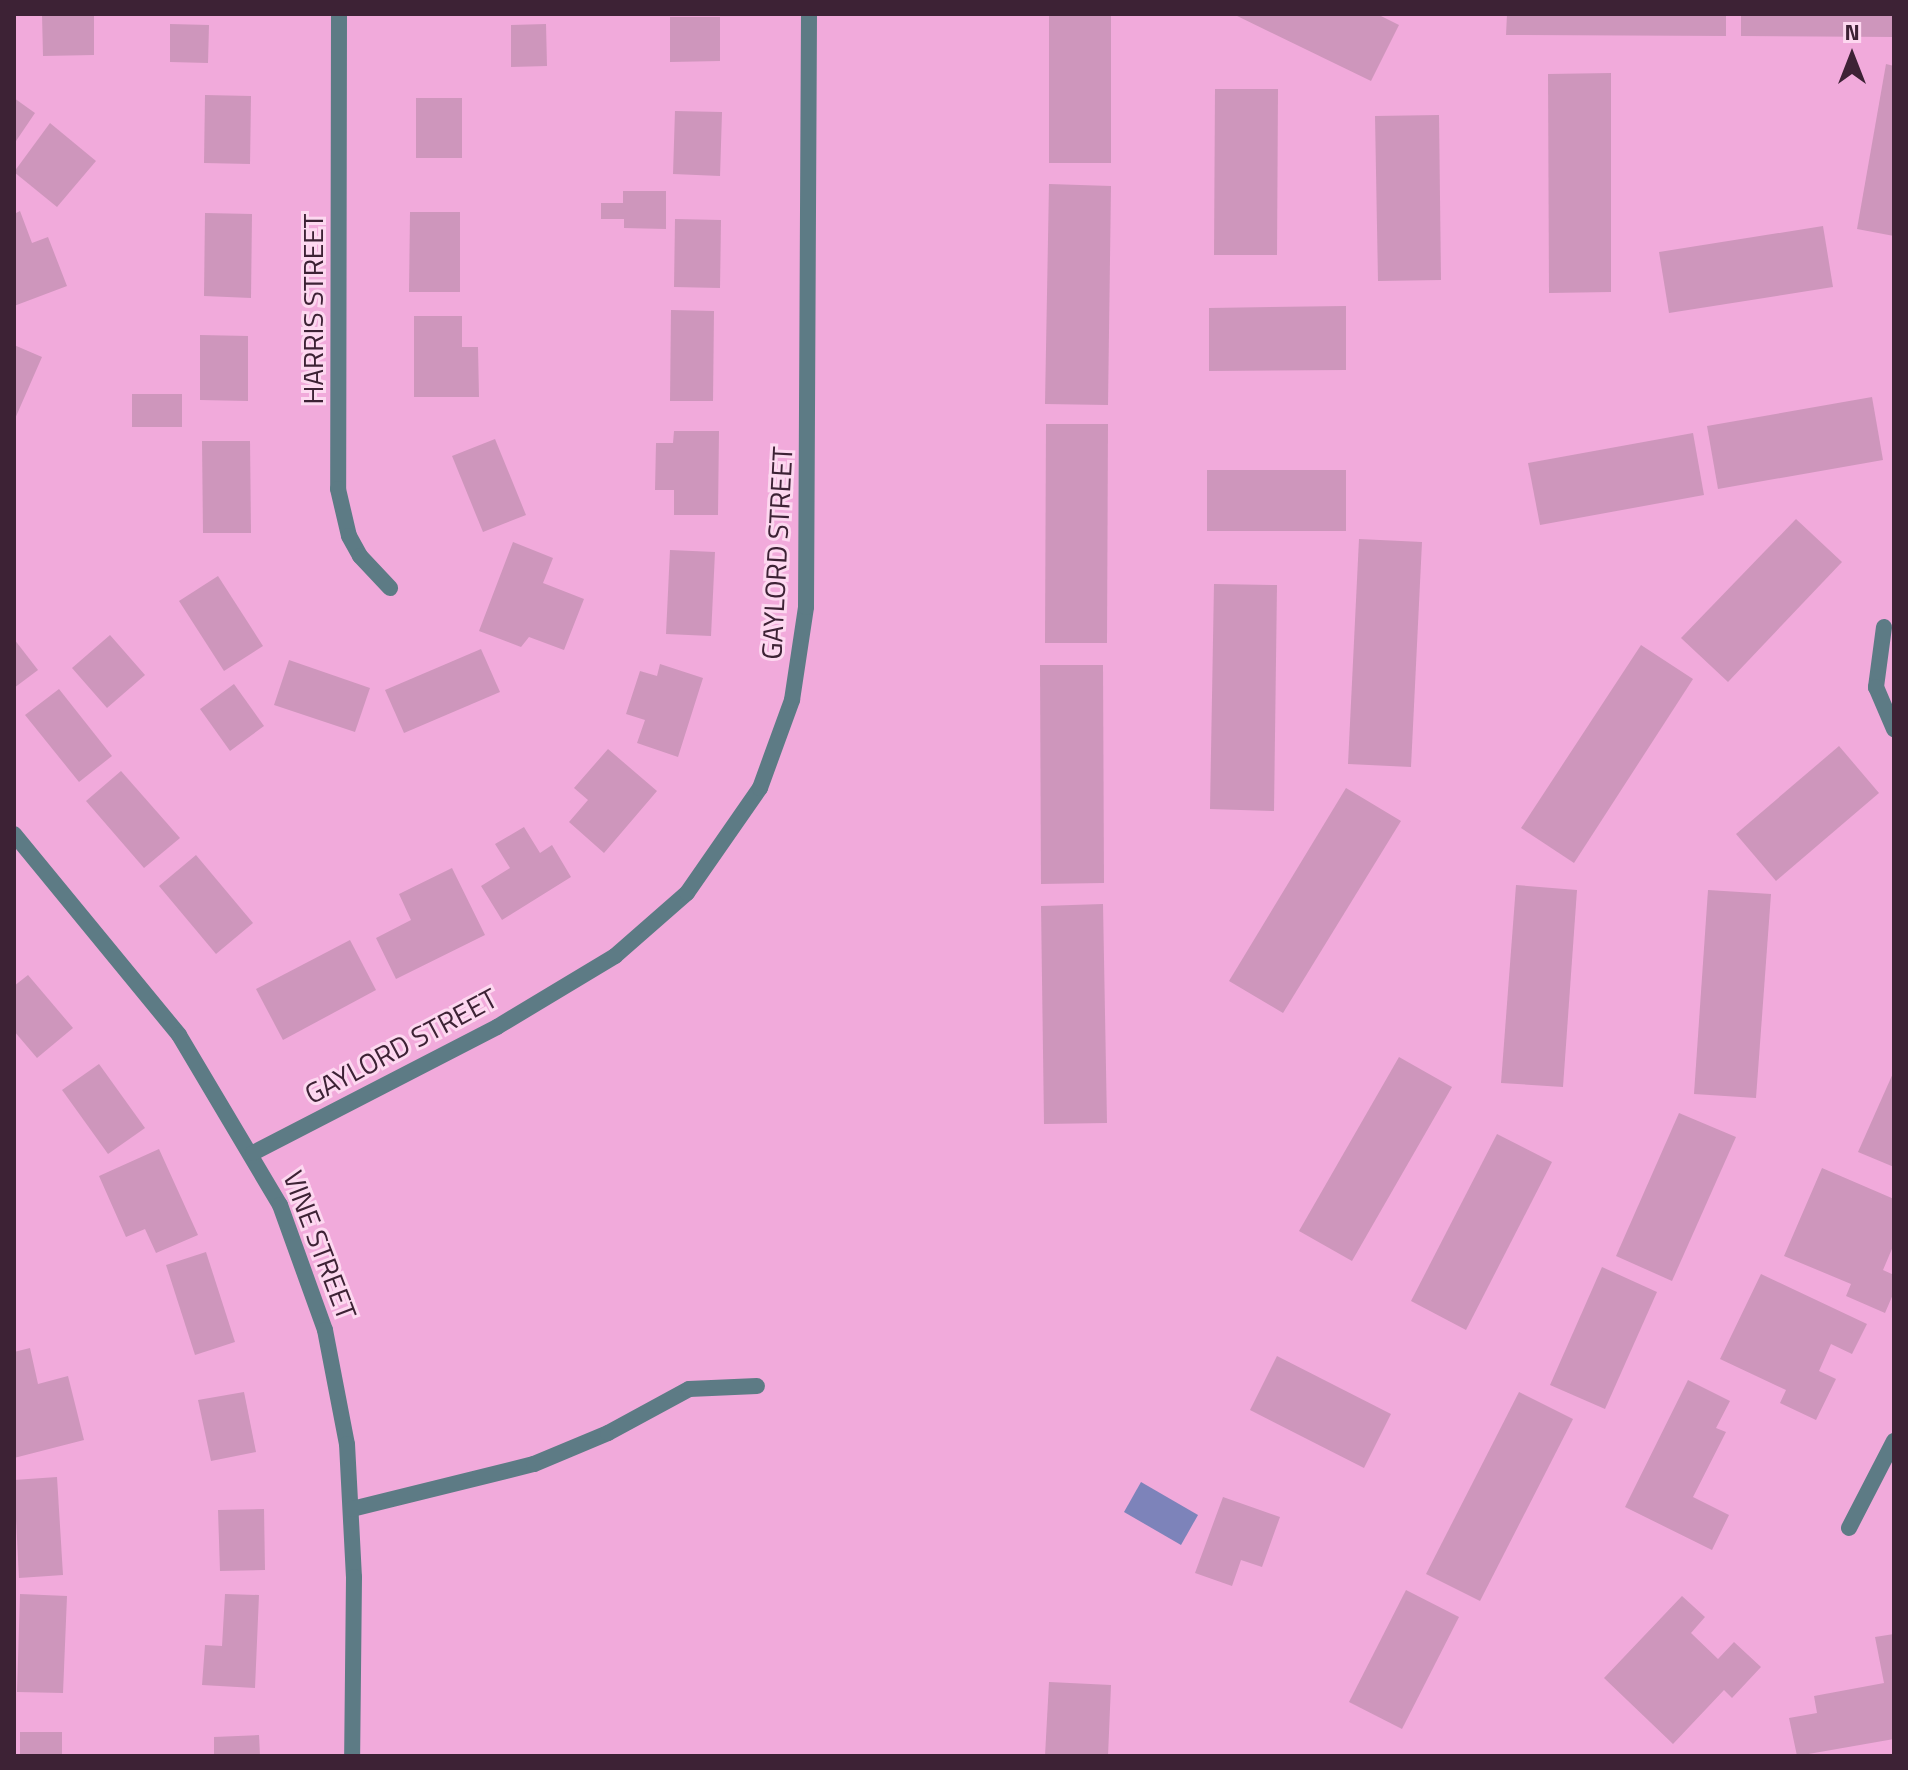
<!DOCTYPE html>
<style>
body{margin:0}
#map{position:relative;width:1908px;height:1770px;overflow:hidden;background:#f1aadb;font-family:"Titillium Web",sans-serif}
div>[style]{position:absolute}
.water>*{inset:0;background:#7d83ba}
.building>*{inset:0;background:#ce96bc}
.street>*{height:16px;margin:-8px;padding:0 8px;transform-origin:8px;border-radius:8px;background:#5d7b85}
span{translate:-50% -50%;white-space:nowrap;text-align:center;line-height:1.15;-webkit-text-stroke:6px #fdd8f0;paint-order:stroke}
.street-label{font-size:28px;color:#3d2235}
.frame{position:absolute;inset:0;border:16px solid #3d2235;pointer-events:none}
.north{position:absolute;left:1812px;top:16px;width:80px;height:80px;-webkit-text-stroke:6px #fdd8f0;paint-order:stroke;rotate:0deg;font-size:22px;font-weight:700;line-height:32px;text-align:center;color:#3d2235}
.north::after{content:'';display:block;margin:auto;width:28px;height:36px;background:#3d2235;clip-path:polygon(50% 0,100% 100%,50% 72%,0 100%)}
</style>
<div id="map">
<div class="water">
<i style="clip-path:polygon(1141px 1482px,1198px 1515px,1181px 1545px,1124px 1512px)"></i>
</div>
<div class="building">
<i style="clip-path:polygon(42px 14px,94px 14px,94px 55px,43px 56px)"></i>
<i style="clip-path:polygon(1049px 14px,1111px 14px,1111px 163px,1049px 163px)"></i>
<i style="clip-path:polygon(1233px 14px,1377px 14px,1399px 25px,1371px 81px)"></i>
<i style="clip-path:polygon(1507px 14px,1726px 14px,1726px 36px,1506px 35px)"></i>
<i style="clip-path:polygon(1741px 14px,1894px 14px,1894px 37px,1741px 36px)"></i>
<i style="clip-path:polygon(670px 17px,720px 17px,720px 61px,670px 62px)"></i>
<i style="clip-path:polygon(170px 24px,209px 25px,208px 63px,170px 62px)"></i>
<i style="clip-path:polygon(546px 24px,547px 66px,511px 67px,511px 25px)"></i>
<i style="clip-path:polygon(1886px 64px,1894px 66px,1894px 236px,1857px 229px)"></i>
<i style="clip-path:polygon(1611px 73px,1611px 292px,1549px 293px,1548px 74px)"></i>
<i style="clip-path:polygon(1215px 89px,1278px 89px,1277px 255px,1214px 255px)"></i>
<i style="clip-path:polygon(205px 95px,251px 96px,250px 164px,204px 163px)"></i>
<i style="clip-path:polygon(14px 98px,35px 113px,14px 144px)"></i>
<i style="clip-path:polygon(416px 98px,462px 98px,462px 158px,416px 158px)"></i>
<i style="clip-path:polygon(675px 111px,722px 112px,720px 176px,673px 174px)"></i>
<i style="clip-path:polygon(1439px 115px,1441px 280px,1378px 281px,1375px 116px)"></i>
<i style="clip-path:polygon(50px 123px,96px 161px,57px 207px,14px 172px)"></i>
<i style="clip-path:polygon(1049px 184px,1111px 186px,1108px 405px,1045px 404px)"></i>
<i style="clip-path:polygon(623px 191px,666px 191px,666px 229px,624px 228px,624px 219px,601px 219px,601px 203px,623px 203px)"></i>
<i style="clip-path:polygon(20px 211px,32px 243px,48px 237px,67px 286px,14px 306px,14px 214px)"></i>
<i style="clip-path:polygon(410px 212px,460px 212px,460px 292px,409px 292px)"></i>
<i style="clip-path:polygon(205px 213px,252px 214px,251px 298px,204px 296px)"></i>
<i style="clip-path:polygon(675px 219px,721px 220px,720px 288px,674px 287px)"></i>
<i style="clip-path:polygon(1823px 226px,1833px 287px,1669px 313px,1659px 252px)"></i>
<i style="clip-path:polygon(1346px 306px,1346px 370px,1209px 371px,1209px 308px)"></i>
<i style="clip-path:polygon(671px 310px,714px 311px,713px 401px,670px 401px)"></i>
<i style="clip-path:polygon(414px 316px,462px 316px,462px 347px,478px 347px,479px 397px,414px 397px)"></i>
<i style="clip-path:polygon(200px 335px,248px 336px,248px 401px,200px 400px)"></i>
<i style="clip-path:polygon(14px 345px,42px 357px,14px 421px)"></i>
<i style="clip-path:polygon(132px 394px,182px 394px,182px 427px,132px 427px)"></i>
<i style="clip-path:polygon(1872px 397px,1883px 460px,1718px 489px,1707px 426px)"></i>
<i style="clip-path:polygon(1046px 424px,1108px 424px,1107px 643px,1045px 643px)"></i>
<i style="clip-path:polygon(674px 431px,719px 431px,718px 515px,674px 515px,674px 490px,655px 490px,656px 443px,673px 443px)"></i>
<i style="clip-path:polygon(1693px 433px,1704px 495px,1540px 525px,1528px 463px)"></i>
<i style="clip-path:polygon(495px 439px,526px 515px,483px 532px,452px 456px)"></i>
<i style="clip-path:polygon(202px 441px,250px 441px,251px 533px,203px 533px)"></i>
<i style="clip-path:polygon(1207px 470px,1346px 470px,1346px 531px,1207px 531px)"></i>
<i style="clip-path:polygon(1796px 519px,1842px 562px,1728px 682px,1681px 638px)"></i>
<i style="clip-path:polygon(1359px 539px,1422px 542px,1411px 767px,1348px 764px)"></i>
<i style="clip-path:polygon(513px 542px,553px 558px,543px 583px,584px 599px,564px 650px,529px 637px,521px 647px,479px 631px)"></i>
<i style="clip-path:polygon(670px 550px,715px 552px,711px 636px,666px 634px)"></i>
<i style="clip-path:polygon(218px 576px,263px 646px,224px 671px,179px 601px)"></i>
<i style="clip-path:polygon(1214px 584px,1277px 585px,1274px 811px,1210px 809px)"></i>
<i style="clip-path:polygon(110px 635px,145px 675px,107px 708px,72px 668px)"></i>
<i style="clip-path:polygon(14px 639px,38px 670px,14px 688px)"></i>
<i style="clip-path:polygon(1641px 645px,1693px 679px,1574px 863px,1521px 828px)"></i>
<i style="clip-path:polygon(481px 649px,500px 692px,404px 733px,385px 690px)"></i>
<i style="clip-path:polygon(289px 660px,370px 688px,355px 732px,274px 705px)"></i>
<i style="clip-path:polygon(660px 664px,703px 678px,678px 757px,637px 743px,645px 720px,626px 714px,640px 671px,657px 676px)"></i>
<i style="clip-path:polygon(1040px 665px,1103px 665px,1104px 883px,1041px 884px)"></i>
<i style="clip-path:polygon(234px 684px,264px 726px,230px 751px,200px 709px)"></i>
<i style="clip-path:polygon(59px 689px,112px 756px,79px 782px,25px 715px)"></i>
<i style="clip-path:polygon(1839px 746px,1879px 793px,1776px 881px,1736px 834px)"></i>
<i style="clip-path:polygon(608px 749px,657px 791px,604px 853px,569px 822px,588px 800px,574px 788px)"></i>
<i style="clip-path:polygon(121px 771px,180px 838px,144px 868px,86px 801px)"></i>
<i style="clip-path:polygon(1346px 788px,1401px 821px,1283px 1013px,1229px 981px)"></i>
<i style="clip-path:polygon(524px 827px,540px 853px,552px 845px,571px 877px,502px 920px,481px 886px,510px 868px,495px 844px)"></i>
<i style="clip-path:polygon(196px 855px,253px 923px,216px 954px,159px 886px)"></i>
<i style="clip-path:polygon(452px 868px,485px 935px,396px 979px,376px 938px,411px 920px,399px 894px)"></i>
<i style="clip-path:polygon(1516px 885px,1577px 890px,1563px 1087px,1501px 1083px)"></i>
<i style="clip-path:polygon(1708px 890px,1771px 894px,1756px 1098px,1694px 1094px)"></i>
<i style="clip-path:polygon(1103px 904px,1107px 1123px,1044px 1124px,1041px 906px)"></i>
<i style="clip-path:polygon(350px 940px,376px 990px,283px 1040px,256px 989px)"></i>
<i style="clip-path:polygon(28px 975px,73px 1028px,37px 1058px,14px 1031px,14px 986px)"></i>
<i style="clip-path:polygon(1399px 1057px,1452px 1087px,1352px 1261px,1299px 1231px)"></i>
<i style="clip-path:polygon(99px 1064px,145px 1128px,108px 1154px,62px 1090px)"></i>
<i style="clip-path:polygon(1894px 1071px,1894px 1167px,1858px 1152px)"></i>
<i style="clip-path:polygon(1679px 1113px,1736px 1137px,1672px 1281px,1616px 1256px)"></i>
<i style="clip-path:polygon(1497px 1134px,1552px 1162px,1466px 1330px,1411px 1301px)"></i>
<i style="clip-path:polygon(159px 1149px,198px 1235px,156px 1253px,145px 1229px,126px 1237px,99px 1176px)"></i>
<i style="clip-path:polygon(1822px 1168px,1894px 1199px,1894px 1244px,1883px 1270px,1894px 1275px,1894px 1292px,1885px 1313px,1846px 1296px,1851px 1284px,1784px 1256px)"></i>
<i style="clip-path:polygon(206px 1252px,235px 1342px,195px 1355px,166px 1265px)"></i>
<i style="clip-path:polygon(1602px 1267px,1657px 1292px,1605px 1409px,1550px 1385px)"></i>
<i style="clip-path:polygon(1761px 1274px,1867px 1324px,1852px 1354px,1831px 1344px,1819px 1371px,1836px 1379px,1816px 1420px,1780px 1403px,1786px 1390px,1720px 1359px)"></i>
<i style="clip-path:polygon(30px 1348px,38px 1384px,68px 1376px,84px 1440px,14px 1458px,14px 1352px)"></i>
<i style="clip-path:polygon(1277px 1356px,1391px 1414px,1364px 1468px,1250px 1410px)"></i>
<i style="clip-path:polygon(1688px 1380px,1730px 1401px,1716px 1428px,1726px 1432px,1693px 1497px,1729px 1515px,1712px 1550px,1625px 1507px)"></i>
<i style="clip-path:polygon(244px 1392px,256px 1452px,211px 1461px,198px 1400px)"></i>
<i style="clip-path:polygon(1519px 1392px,1573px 1419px,1480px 1601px,1426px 1574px)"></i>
<i style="clip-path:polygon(57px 1477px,63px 1575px,19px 1578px,14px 1480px)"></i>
<i style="clip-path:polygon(1223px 1497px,1280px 1517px,1262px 1567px,1241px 1560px,1232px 1586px,1195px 1573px)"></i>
<i style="clip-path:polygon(264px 1509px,265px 1570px,220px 1571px,218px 1510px)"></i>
<i style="clip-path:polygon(1406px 1590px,1459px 1617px,1402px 1729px,1349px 1702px)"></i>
<i style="clip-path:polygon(20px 1594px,67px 1596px,63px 1693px,17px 1692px)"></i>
<i style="clip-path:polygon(225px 1594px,259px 1595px,255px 1688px,202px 1685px,205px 1645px,222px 1646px)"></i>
<i style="clip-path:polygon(1682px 1596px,1705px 1617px,1691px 1633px,1718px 1659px,1734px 1642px,1761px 1667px,1732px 1698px,1724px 1690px,1673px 1744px,1604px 1678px)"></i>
<i style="clip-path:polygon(1894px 1634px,1894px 1739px,1797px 1756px,1789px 1718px,1817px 1713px,1814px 1696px,1884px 1683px,1875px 1637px)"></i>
<i style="clip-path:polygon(1049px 1682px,1111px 1685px,1108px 1756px,1045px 1756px)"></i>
<i style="clip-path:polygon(20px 1732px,62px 1732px,62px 1756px,20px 1756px)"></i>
<i style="clip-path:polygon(259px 1735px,260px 1756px,214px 1756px,214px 1737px)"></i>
</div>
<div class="street">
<i style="left:339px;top:14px;width:475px;rotate:90.1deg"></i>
<i style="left:338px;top:489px;width:48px;rotate:76.8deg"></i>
<i style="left:349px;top:536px;width:23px;rotate:61deg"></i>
<i style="left:360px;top:556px;width:44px;rotate:46.8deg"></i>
<i style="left:1884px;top:627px;width:61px;rotate:97.6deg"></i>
<i style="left:1876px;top:687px;width:46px;rotate:66.8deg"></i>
<i style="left:14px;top:834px;width:260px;rotate:50.6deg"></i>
<i style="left:179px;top:1035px;width:198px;rotate:59.3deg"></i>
<i style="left:280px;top:1205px;width:133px;rotate:70.2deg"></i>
<i style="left:325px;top:1330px;width:116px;rotate:79.1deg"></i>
<i style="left:347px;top:1444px;width:133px;rotate:87deg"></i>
<i style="left:354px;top:1577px;width:179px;rotate:90.6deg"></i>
<i style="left:253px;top:1153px;width:275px;rotate:-27.3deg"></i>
<i style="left:497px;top:1027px;width:138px;rotate:-31deg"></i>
<i style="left:615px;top:956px;width:96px;rotate:-41.2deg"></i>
<i style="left:687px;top:893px;width:128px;rotate:-55.2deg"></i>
<i style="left:760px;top:788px;width:94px;rotate:-70deg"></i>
<i style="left:792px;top:700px;width:94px;rotate:-81.4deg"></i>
<i style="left:806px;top:607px;width:593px;rotate:-89.71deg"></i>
<i style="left:352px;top:1509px;width:187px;rotate:-13.9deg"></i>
<i style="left:534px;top:1464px;width:80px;rotate:-22.7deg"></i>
<i style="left:608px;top:1433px;width:92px;rotate:-28.5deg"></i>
<i style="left:689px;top:1389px;width:68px;rotate:-2.5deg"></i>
<i style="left:1849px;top:1528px;width:98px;rotate:-62.7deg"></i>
</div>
<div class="street-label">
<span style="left:313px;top:309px;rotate:-90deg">HARRIS STREET</span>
<span style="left:777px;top:553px;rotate:-87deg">GAYLORD STREET</span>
<span style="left:401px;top:1046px;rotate:-28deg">GAYLORD STREET</span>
<span style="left:320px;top:1245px;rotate:69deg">VINE STREET</span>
</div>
<div class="frame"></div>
<div class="north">N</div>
</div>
